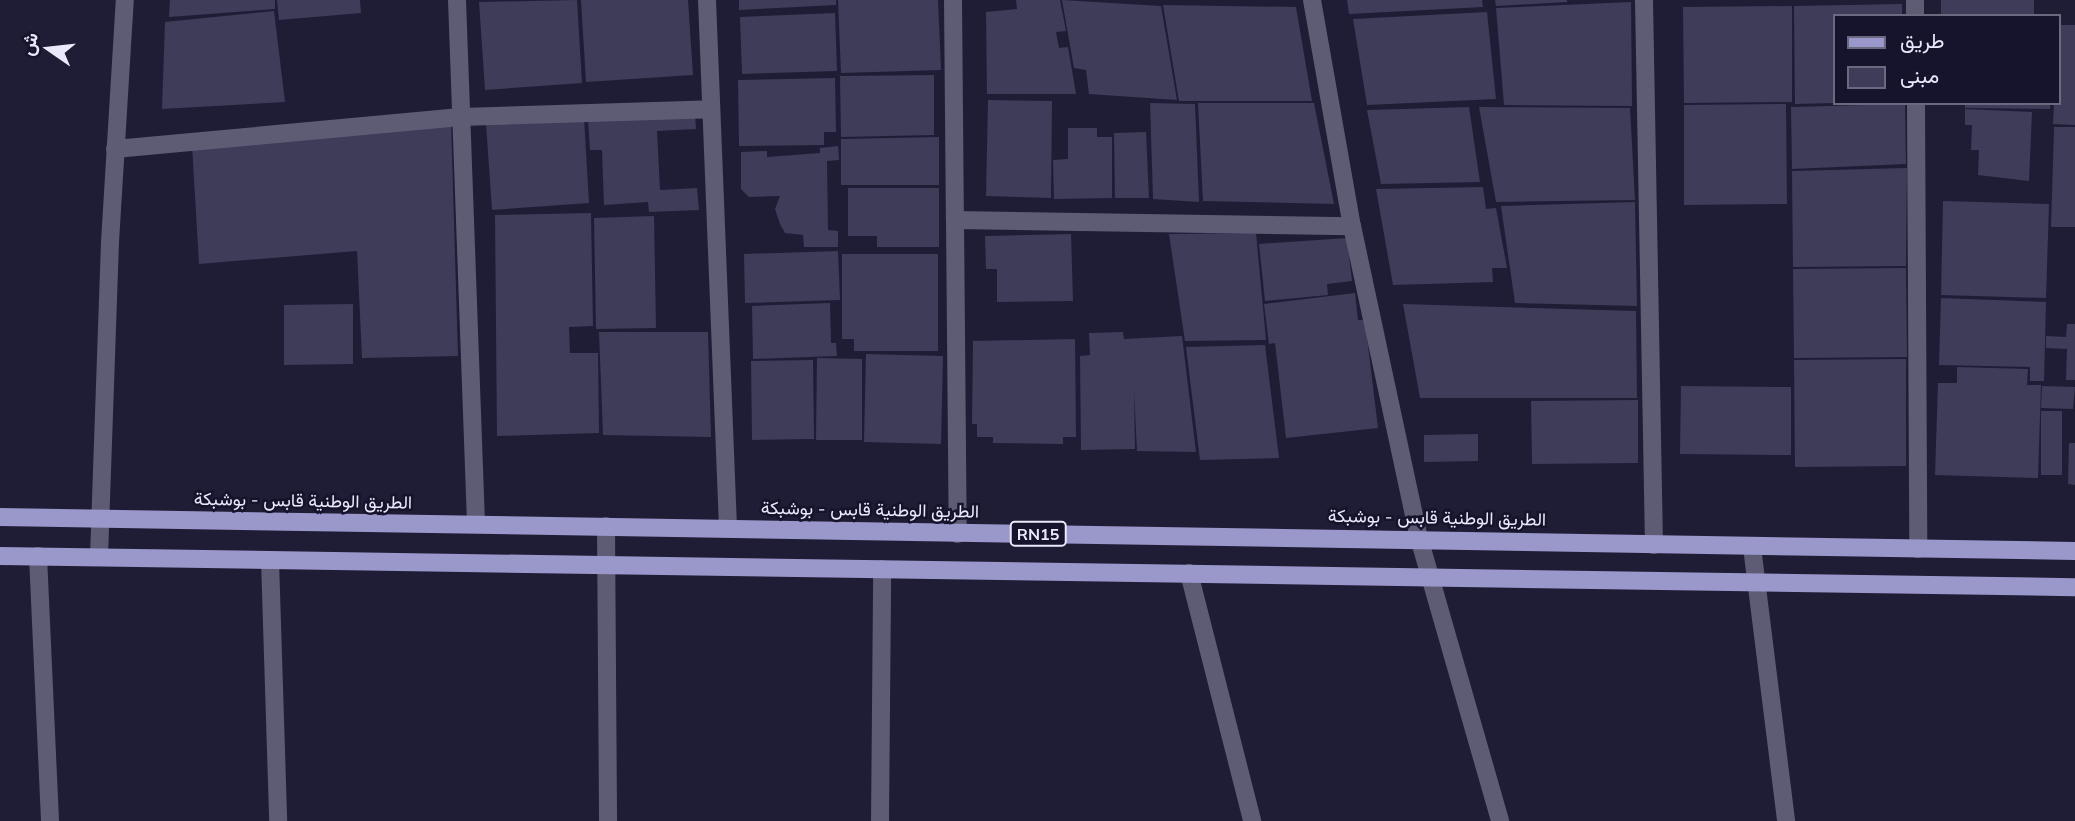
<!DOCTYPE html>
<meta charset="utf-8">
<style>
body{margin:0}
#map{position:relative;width:2075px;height:821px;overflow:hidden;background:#1f1c36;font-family:Mulish,Vazirmatn,sans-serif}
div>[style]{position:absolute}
.building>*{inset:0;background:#3e3c59}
.minor>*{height:18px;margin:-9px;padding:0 9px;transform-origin:9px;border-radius:9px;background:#5d5c74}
.major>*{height:18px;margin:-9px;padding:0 9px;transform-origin:9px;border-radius:9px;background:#9a97ca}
span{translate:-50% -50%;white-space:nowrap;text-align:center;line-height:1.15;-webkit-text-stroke:5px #16132c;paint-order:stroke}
.shield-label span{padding:2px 5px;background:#16132c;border:2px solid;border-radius:5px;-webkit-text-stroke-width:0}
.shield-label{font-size:16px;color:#eae9fb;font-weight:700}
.street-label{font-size:18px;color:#eae9fb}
.legend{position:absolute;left:1833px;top:14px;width:228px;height:91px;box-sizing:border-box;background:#16132c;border:2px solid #6b697f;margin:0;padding:9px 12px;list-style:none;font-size:21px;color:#eae9fb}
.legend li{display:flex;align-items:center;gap:14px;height:35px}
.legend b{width:35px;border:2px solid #6b697f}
.north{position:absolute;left:14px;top:14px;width:70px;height:70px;-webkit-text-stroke:5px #16132c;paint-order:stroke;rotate:284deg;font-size:19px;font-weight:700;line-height:28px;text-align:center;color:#eae9fb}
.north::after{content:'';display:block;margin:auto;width:24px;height:32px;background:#eae9fb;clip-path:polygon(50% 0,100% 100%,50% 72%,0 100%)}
</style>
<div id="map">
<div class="building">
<i style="clip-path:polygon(170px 0,275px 0,275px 9px,169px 17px)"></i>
<i style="clip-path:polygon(277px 0,360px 0,361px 13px,279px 20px)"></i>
<i style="clip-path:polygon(577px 0,582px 83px,485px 90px,479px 2px)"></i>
<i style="clip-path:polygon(581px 0,688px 0,693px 75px,586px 82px)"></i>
<i style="clip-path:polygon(739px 0,836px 0,836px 5px,739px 10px)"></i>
<i style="clip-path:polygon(838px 0,938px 0,941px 70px,841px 73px)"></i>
<i style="clip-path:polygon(1016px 0,1060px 0,1066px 31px,1056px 32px,1059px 48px,1068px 47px,1076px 94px,987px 94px,986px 12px,1017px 9px)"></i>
<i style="clip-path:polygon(1062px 0,1161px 6px,1177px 100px,1089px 94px,1086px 70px,1074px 68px)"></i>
<i style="clip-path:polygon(1347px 0,1482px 0,1483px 7px,1349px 14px)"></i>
<i style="clip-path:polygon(1495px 0,1567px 0,1567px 2px,1496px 6px)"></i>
<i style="clip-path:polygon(1941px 0,2034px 0,2034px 16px,1941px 16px)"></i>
<i style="clip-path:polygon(1631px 2px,1632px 106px,1504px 105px,1496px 8px)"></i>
<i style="clip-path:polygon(1902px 4px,1902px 16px,1835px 16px,1835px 103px,1795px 104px,1794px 6px)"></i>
<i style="clip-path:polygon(1163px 5px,1296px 7px,1312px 101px,1179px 101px)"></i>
<i style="clip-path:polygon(1792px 6px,1792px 102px,1684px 103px,1683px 7px)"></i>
<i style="clip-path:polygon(274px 11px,285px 102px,162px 109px,165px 22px)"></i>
<i style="clip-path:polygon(1487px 12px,1496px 99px,1367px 105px,1353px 19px)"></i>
<i style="clip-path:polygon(835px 13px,837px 71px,742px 74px,740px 17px)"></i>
<i style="clip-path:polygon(2059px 25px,2075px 25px,2075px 125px,2053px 124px,2054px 103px,2059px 103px)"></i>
<i style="clip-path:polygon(934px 75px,934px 135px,841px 137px,840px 76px)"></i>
<i style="clip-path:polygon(835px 78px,836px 132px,824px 132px,824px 145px,739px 146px,738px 80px)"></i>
<i style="clip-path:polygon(988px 100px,1052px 101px,1051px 198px,986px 196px)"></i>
<i style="clip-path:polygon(1150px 103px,1195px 104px,1199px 202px,1153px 199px)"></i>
<i style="clip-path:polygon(1198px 103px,1314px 103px,1334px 204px,1203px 201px)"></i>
<i style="clip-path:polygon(1965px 103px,2050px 103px,2050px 109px,1965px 108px)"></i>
<i style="clip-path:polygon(1786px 104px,1787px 204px,1684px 205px,1684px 105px)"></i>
<i style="clip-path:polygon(1905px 104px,1906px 164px,1792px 169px,1791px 107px)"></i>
<i style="clip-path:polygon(1469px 107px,1480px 182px,1381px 184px,1367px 110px)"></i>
<i style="clip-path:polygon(1479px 107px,1630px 108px,1635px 200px,1496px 202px)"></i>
<i style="clip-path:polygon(1965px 109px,2032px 112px,2029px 181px,1978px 175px,1979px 150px,1971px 150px,1972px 125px,1965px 125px)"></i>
<i style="clip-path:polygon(695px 113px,696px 129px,657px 131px,660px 190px,697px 188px,699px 210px,649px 212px,648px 202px,604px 205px,602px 150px,590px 150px,588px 119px)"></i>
<i style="clip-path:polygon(584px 118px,589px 203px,492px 210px,486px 124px)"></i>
<i style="clip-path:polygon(451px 120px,458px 356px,362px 358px,357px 251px,199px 264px,192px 145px)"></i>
<i style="clip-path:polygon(2054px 127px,2075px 127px,2075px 227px,2051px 227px)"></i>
<i style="clip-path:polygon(1068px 128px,1097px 128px,1097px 137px,1112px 137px,1112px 198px,1054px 199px,1053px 160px,1068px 159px)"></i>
<i style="clip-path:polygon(1146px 132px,1149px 198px,1115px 198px,1114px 133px)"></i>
<i style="clip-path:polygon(939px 137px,939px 185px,841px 185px,841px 139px)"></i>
<i style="clip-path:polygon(838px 146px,839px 160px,827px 161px,828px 230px,838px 231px,838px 247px,804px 247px,803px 235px,785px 233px,780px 224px,775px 209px,780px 196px,749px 197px,741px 189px,741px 152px,767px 151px,767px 157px,820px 153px,820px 148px)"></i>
<i style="clip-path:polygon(1907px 168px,1906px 266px,1793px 267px,1792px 171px)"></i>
<i style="clip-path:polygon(1483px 187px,1486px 209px,1496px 208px,1507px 268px,1492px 268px,1493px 282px,1393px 285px,1376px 189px)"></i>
<i style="clip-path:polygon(848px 188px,939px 188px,939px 247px,877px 247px,877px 236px,848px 236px)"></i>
<i style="clip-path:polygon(1943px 201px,2049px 204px,2046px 298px,1941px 295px)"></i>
<i style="clip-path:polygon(1635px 202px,1637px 306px,1515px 303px,1501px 206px)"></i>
<i style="clip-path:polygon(591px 213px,593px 326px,569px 327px,570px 353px,598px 353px,599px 433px,497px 436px,495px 215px)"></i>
<i style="clip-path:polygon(654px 216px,656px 328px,596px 329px,594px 218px)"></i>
<i style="clip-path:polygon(1256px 233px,1266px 340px,1185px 341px,1169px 234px)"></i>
<i style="clip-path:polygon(1071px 234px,1073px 301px,997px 302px,997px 269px,986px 269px,985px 236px)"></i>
<i style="clip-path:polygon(1347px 238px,1352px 281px,1327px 284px,1328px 295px,1265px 301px,1259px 244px)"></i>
<i style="clip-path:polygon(838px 251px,840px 300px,745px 303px,744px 254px)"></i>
<i style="clip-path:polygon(842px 254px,938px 254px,938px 351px,854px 351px,854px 339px,842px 339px)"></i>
<i style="clip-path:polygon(1906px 268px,1907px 357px,1794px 358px,1793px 269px)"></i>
<i style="clip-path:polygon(1355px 293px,1358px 320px,1365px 320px,1378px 428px,1286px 438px,1275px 343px,1269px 344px,1264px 304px)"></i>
<i style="clip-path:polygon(1941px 298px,2046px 302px,2044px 381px,2030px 381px,2030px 367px,1939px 365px)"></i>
<i style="clip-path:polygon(830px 303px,831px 343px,836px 343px,837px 356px,753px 359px,752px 306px)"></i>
<i style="clip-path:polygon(353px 304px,353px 364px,284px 365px,284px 305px)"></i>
<i style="clip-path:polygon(1403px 304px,1636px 311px,1637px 398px,1420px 398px)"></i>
<i style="clip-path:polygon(2067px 324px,2075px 324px,2075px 380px,2066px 380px,2067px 349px,2046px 348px,2046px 336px,2066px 337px)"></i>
<i style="clip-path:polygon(599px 332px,708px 332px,711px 437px,603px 435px)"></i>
<i style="clip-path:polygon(1123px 332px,1124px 339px,1182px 336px,1196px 452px,1137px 451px,1134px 391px,1135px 449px,1081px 450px,1080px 356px,1090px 355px,1089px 333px)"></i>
<i style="clip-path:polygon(1075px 339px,1076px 437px,1063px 437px,1063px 444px,993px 443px,993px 437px,977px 437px,977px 424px,972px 424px,973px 341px)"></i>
<i style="clip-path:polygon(1265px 345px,1279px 458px,1200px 460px,1186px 347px)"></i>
<i style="clip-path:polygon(866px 354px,943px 356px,941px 444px,864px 442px)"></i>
<i style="clip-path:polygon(817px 358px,862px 359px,862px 440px,816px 440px)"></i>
<i style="clip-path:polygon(1906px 359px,1906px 466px,1795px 467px,1794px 360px)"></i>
<i style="clip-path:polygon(813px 360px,814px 439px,752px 440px,751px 361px)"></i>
<i style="clip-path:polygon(1957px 367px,2028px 369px,2027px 385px,2041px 385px,2038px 478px,1935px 475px,1938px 383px,1957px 383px)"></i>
<i style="clip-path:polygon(1681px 386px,1791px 387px,1791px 455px,1680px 454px)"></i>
<i style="clip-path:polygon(2042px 386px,2075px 387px,2073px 409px,2041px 408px)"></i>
<i style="clip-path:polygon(1638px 400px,1638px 463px,1532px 464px,1531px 401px)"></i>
<i style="clip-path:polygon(2041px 411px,2062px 411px,2062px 475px,2041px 475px)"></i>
<i style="clip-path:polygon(1478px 434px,1478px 461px,1424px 462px,1424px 435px)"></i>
<i style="clip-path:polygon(2069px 443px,2075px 443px,2075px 485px,2068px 484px)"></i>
</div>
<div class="minor">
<i style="left:457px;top:0;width:524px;rotate:87.92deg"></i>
<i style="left:707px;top:0;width:528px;rotate:87.72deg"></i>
<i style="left:953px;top:0;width:220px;rotate:89.5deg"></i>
<i style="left:955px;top:220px;width:397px;rotate:0.9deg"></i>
<i style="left:1352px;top:226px;width:319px;rotate:77.9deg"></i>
<i style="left:1419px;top:538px;width:294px;rotate:74deg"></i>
<i style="left:1312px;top:0;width:230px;rotate:80deg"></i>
<i style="left:1644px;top:0;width:545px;rotate:88.95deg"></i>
<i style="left:1915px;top:0;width:16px;rotate:90deg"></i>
<i style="left:1916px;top:103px;width:446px;rotate:89.7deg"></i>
<i style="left:115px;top:149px;width:347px;rotate:-5.3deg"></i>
<i style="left:461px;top:117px;width:250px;rotate:-1.8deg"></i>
<i style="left:955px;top:220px;width:314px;rotate:89.5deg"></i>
<i style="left:606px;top:526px;width:295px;rotate:89.6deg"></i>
<i style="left:1752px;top:547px;width:276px;rotate:82.9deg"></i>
<i style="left:38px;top:556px;width:265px;rotate:87.4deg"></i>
<i style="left:99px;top:557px;width:315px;rotate:-88deg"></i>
<i style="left:110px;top:242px;width:242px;rotate:-86.5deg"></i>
<i style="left:270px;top:560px;width:261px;rotate:88.2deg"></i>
<i style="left:1189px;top:573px;width:256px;rotate:75.7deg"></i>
<i style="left:880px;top:821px;width:252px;rotate:-89.5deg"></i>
</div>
<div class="major">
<i style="left:0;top:517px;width:2075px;rotate:0.94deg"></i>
<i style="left:0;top:556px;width:2075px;rotate:0.86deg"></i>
</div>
<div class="shield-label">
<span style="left:1038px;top:534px">RN15</span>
</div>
<div class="street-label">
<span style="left:303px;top:501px;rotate:1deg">الطريق الوطنية قابس - بوشبكة</span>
<span style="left:870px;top:510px;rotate:1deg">الطريق الوطنية قابس - بوشبكة</span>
<span style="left:1437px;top:518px;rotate:1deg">الطريق الوطنية قابس - بوشبكة</span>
</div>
<ul class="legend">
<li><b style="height:9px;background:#9a97ca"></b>طريق</li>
<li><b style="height:19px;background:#3e3c59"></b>مبنى</li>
</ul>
<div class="north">ش</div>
</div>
